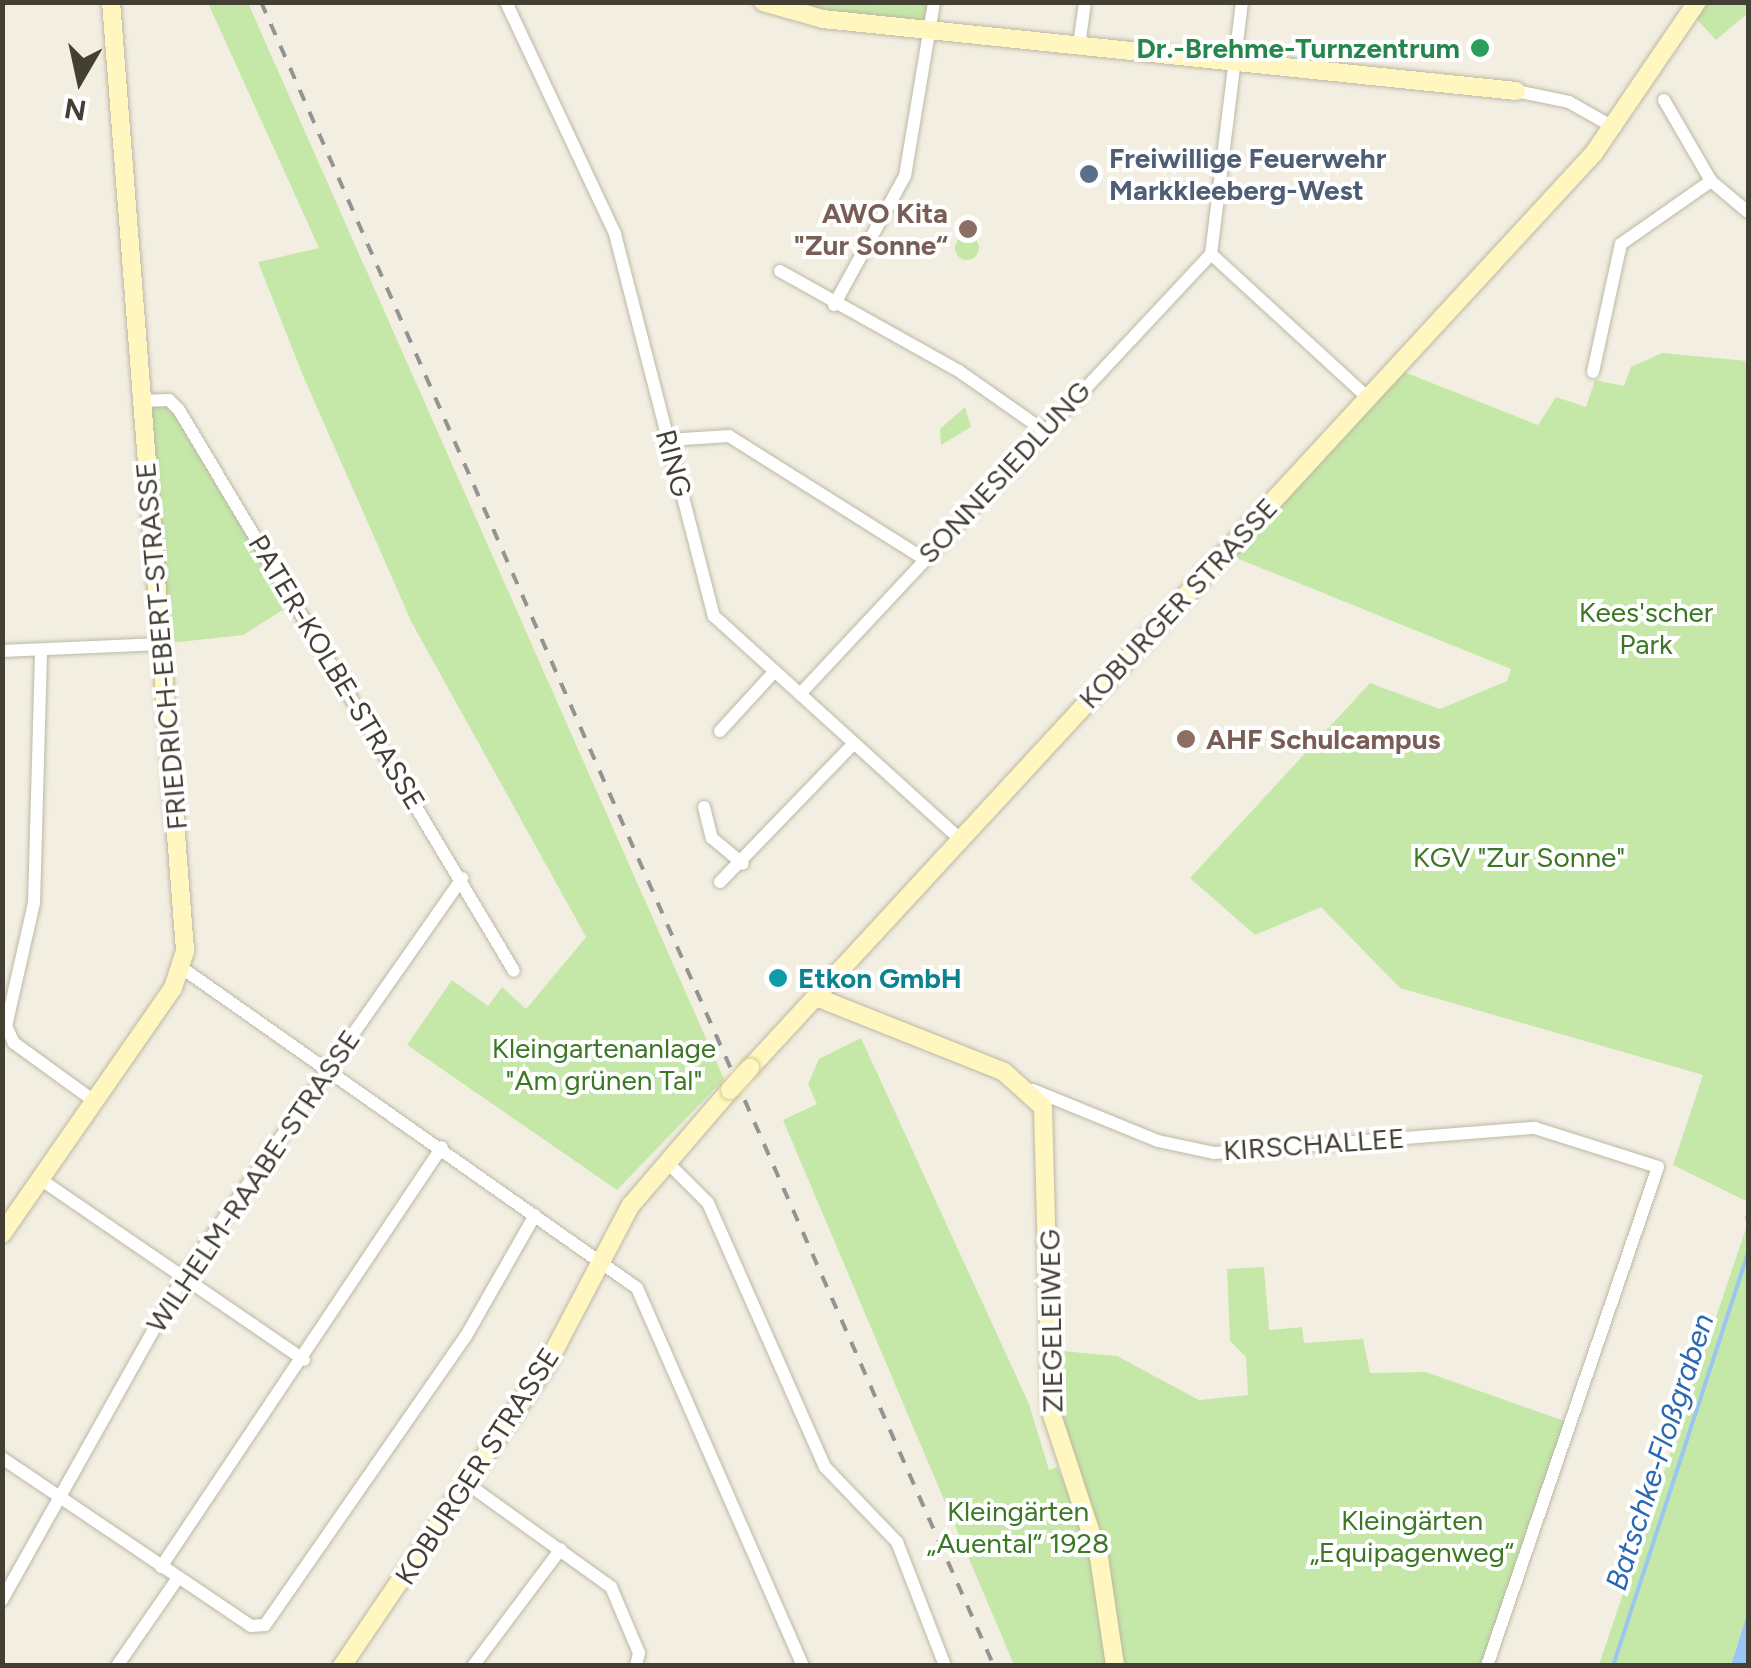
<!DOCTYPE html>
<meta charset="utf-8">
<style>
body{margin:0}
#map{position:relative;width:1751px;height:1668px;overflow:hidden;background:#f2efe2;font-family:Figtree,sans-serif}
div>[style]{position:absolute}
.green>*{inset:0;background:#c5e8a9}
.round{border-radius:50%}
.water>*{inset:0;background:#9bc5f2}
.stream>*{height:4px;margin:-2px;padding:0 2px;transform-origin:2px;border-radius:2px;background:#9bc5f2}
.roads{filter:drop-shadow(0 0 2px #bdb8a5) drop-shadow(0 0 2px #bdb8a5)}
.street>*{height:12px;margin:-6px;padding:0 6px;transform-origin:6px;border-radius:6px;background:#fff}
.secondary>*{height:18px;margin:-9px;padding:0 9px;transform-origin:9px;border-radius:9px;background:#fff7bf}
.rail>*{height:4px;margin-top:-2px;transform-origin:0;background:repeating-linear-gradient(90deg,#939393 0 12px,transparent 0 24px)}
.bridges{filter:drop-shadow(0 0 2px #d4ca90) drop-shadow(0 0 2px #d4ca90)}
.secondary-bridge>*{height:18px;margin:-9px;padding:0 9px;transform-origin:9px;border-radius:9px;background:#fff7bf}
.dots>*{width:28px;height:28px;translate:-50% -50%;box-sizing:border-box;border:5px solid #fff;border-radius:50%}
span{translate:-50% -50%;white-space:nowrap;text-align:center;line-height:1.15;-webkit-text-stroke:8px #fff;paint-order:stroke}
.leisure-label{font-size:28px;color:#27864d;font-weight:700}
.right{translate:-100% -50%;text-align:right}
.service-label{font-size:28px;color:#4e5e75;font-weight:700}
.left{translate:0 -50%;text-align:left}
.education-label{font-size:28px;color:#785e54;font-weight:700}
.street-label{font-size:28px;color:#443f33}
.park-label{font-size:28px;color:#3b7725}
.culture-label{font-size:28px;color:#0d838f;font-weight:700}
.water-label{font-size:30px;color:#2969b2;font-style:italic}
.frame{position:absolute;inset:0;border:5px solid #443f33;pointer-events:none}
.north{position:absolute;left:30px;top:30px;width:100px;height:100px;-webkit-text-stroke:8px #fff;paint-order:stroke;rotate:189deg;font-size:28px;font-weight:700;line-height:40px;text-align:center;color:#443f33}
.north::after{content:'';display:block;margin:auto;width:35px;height:45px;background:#443f33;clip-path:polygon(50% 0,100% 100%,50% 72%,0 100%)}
</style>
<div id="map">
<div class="green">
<i style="clip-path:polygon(208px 3px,248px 3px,724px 1079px,617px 1190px,407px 1045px,452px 980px,488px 1006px,502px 987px,526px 1009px,586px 937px,412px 623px,304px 378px,258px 262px,319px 248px)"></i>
<i style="clip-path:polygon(763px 3px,934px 3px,930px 31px)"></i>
<i style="clip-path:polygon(1697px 3px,1748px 3px,1748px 13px,1716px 40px,1691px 13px)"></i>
<i class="round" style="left:955px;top:236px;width:24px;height:24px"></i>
<i style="clip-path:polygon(1662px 353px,1748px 361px,1748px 1202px,1673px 1165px,1703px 1075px,1400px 988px,1321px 907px,1255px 935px,1190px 878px,1370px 683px,1440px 709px,1507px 681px,1511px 669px,1224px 553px,1394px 368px,1538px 425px,1556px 397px,1586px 407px,1595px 380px,1624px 386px,1631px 367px)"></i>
<i style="clip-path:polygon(166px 399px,294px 603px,243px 635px,161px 644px,142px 401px)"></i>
<i style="clip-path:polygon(965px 407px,971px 427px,941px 445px,940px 429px)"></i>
<i style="clip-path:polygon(861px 1038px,1029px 1404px,1049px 1470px,1057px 1467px,1086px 1534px,1109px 1665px,1014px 1665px,783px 1120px,817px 1104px,808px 1084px,819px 1059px)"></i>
<i style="clip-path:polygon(1748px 1222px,1748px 1611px,1731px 1665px,1599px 1665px)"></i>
<i style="clip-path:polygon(1264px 1267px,1269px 1330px,1302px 1327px,1304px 1343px,1363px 1339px,1370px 1373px,1426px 1372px,1570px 1423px,1487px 1665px,1115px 1665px,1099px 1557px,1056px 1438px,1050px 1350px,1117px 1356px,1199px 1400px,1248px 1395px,1246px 1357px,1230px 1341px,1227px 1269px)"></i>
</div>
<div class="water">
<i style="clip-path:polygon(1748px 1611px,1748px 1665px,1731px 1665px)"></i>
</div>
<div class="stream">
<i style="left:1747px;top:1217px;width:4px;rotate:76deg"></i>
<i style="left:1613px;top:1666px;width:435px;rotate:-71.9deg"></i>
</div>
<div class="roads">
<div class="street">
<i style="left:506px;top:2px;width:256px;rotate:64.8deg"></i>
<i style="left:615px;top:234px;width:395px;rotate:75.5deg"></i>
<i style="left:714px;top:616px;width:333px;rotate:42.2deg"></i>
<i style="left:1242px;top:2px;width:254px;rotate:97deg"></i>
<i style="left:1211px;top:254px;width:212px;rotate:42.5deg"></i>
<i style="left:1079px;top:46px;width:44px;rotate:-82.2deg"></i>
<i style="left:1516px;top:91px;width:54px;rotate:11.7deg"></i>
<i style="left:1569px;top:102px;width:53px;rotate:29.5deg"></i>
<i style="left:1664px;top:100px;width:94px;rotate:59.9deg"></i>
<i style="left:1711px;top:181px;width:48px;rotate:40deg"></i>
<i style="left:780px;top:271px;width:205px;rotate:29.2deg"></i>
<i style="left:959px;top:371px;width:103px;rotate:35.1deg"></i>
<i style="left:834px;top:305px;width:147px;rotate:-61.2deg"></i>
<i style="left:905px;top:176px;width:176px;rotate:-80.5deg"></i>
<i style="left:1593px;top:372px;width:131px;rotate:-77.7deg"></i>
<i style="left:1621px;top:244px;width:110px;rotate:-35deg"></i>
<i style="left:142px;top:401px;width:27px;rotate:-2deg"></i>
<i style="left:169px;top:400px;width:14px;rotate:45deg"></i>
<i style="left:179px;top:410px;width:653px;rotate:59.16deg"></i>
<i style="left:668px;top:440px;width:61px;rotate:-3.8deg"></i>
<i style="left:729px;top:436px;width:231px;rotate:32.2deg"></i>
<i style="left:2px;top:651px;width:159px;rotate:-2.5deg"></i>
<i style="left:41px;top:653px;width:250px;rotate:91.6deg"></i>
<i style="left:34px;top:903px;width:126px;rotate:102.8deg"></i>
<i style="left:6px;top:1026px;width:19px;rotate:65deg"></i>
<i style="left:14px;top:1043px;width:99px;rotate:35.9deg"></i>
<i style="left:800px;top:694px;width:602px;rotate:-46.95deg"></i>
<i style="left:720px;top:731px;width:81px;rotate:-47.5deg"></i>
<i style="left:704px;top:807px;width:32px;rotate:76deg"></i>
<i style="left:712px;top:838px;width:40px;rotate:40deg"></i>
<i style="left:720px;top:882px;width:193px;rotate:-46deg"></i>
<i style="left:182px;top:968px;width:556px;rotate:35.12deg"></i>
<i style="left:637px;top:1288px;width:413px;rotate:66.3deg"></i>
<i style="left:1033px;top:1090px;width:135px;rotate:22.2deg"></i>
<i style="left:1158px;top:1141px;width:57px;rotate:12.1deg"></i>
<i style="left:1214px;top:1153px;width:322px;rotate:-4.5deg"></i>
<i style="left:1535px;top:1128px;width:129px;rotate:17.6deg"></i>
<i style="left:1658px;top:1167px;width:527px;rotate:108.92deg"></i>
<i style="left:668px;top:1163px;width:57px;rotate:45deg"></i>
<i style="left:708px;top:1203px;width:289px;rotate:66.1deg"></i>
<i style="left:825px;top:1467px;width:104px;rotate:46.2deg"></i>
<i style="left:897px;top:1542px;width:133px;rotate:68.8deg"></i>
<i style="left:40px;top:1179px;width:320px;rotate:34.4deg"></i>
<i style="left:2px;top:1458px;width:300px;rotate:34deg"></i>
<i style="left:251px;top:1626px;width:14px;rotate:-4deg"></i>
<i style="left:265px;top:1625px;width:352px;rotate:-55.2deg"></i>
<i style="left:466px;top:1336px;width:139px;rotate:-60.3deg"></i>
<i style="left:469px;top:1485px;width:175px;rotate:35.7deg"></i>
<i style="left:611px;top:1587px;width:72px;rotate:67deg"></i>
<i style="left:639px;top:1653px;width:13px;rotate:103deg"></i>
<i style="left:161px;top:1567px;width:505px;rotate:-56.22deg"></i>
<i style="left:2px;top:1600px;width:370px;rotate:-60.7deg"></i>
<i style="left:183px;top:1277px;width:487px;rotate:-55deg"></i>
<i style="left:117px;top:1666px;width:107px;rotate:-55.3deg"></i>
<i style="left:473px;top:1666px;width:146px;rotate:-53.1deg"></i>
</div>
<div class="secondary">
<i style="left:763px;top:2px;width:62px;rotate:15.8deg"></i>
<i style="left:823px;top:19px;width:697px;rotate:5.93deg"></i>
<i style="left:816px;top:997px;width:202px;rotate:21.7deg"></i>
<i style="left:1004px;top:1072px;width:52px;rotate:41.9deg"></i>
<i style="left:1043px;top:1107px;width:305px;rotate:88.5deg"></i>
<i style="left:1051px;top:1412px;width:153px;rotate:71.7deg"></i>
<i style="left:1099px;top:1557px;width:110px;rotate:81.6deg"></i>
<i style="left:750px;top:1068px;width:1245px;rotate:-47.31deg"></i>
<i style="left:1594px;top:153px;width:183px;rotate:-55.7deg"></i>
<i style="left:2px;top:1234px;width:300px;rotate:-55.2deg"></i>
<i style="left:173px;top:988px;width:40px;rotate:-72deg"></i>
<i style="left:185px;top:950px;width:951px;rotate:-94.46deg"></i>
<i style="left:342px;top:1666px;width:365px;rotate:-55.8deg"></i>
<i style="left:547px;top:1364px;width:180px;rotate:-62.2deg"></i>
<i style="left:631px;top:1205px;width:152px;rotate:-49.3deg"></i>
</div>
</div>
<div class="rail">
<i style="left:261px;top:2px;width:1818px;rotate:66.23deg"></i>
</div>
<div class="bridges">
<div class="secondary-bridge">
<i style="left:730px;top:1090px;width:30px;rotate:-48deg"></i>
</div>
</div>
<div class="dots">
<i style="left:1480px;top:48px;background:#2e9e5b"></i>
<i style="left:1089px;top:174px;background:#5c6f8a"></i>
<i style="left:968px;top:229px;background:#8d6e63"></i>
<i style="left:1186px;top:739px;background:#8d6e63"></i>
<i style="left:778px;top:978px;background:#0f9aa8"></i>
</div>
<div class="leisure-label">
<span class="right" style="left:1460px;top:48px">Dr.-Brehme-Turnzentrum</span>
</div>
<div class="service-label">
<span class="left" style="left:1109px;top:174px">Freiwillige Feuerwehr<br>Markkleeberg-West</span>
</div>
<div class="education-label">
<span class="right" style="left:948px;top:229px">AWO Kita<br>"Zur Sonne“</span>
<span class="left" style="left:1206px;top:739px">AHF Schulcampus</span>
</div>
<div class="street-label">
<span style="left:674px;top:463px;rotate:75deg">RING</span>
<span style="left:1004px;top:472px;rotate:-47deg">SONNESIEDLUNG</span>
<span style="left:1178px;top:603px;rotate:-47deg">KOBURGER STRASSE</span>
<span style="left:161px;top:646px;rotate:-95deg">FRIEDRICH-EBERT-STRASSE</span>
<span style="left:337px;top:672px;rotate:59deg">PATER-KOLBE-STRASSE</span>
<span style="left:1314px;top:1144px;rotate:-4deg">KIRSCHALLEE</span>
<span style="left:253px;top:1181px;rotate:-56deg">WILHELM-RAABE-STRASSE</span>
<span style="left:1051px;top:1321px;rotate:-91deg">ZIEGELEIWEG</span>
<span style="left:477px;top:1466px;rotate:-57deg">KOBURGER STRASSE</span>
</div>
<div class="park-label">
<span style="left:1646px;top:628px">Kees'scher<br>Park</span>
<span style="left:1519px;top:857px">KGV "Zur Sonne"</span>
<span style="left:604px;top:1064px">Kleingartenanlage<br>"Am grünen Tal"</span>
<span style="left:1018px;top:1527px">Kleingärten<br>„Auental“ 1928</span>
<span style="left:1412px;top:1536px">Kleingärten<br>„Equipagenweg“</span>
</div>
<div class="culture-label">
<span class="left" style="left:798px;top:978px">Etkon GmbH</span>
</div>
<div class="water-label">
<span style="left:1660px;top:1452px;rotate:-72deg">Batschke‐Floßgraben</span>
</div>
<div class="frame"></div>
<div class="north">N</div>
</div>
